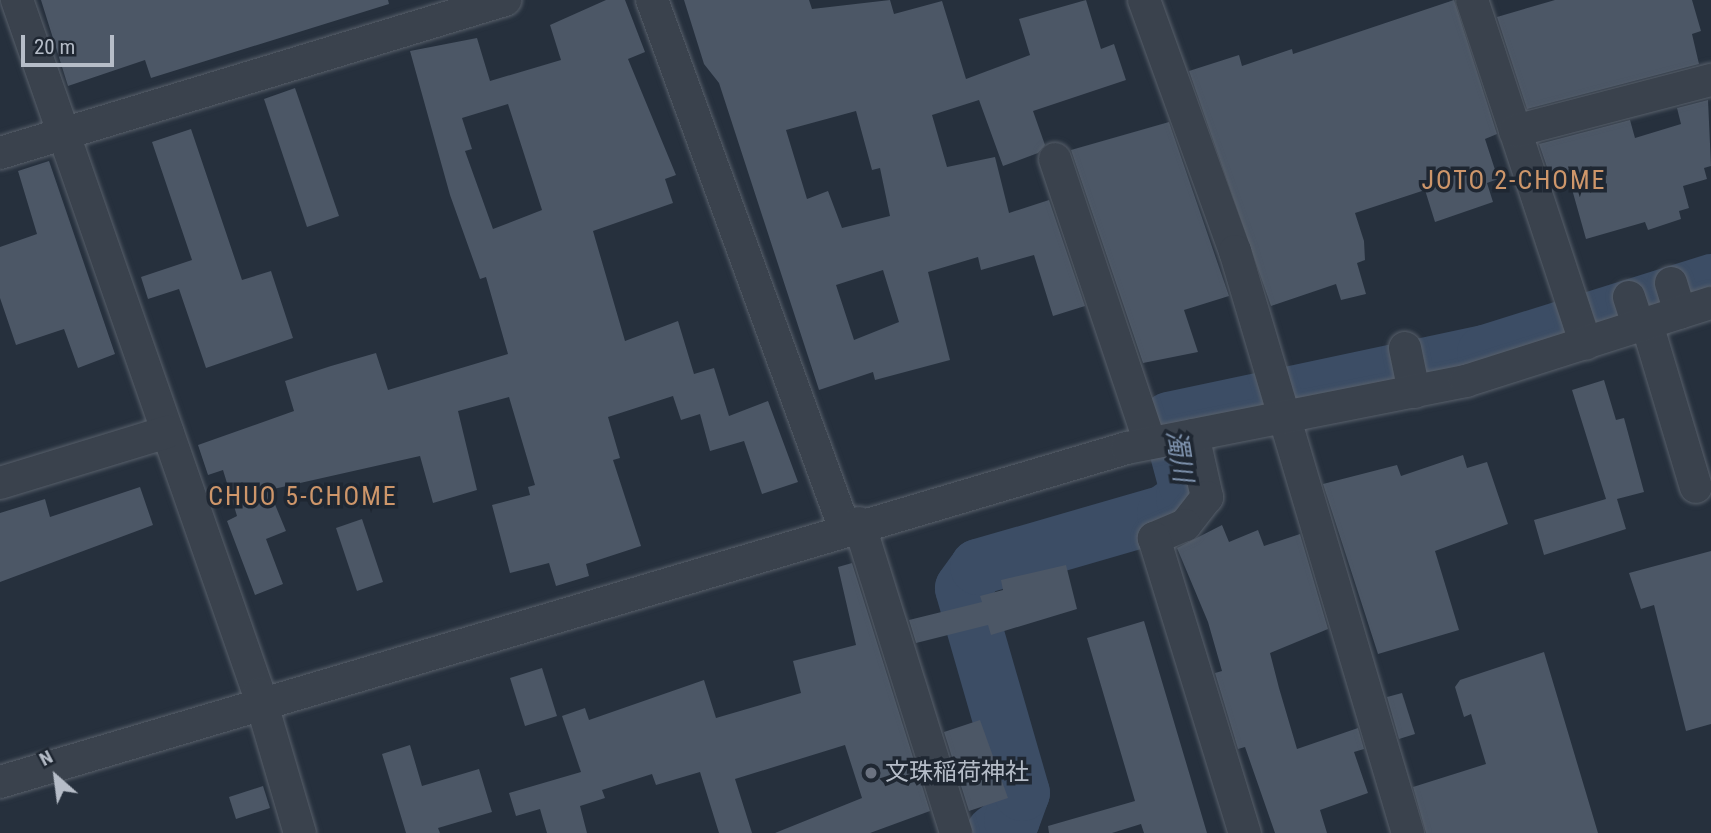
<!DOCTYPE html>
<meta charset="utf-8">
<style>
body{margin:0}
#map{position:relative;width:1711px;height:833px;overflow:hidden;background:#26303d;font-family:"Roboto Condensed","Noto Sans JP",sans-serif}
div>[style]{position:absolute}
.river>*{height:56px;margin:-28px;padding:0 28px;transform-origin:28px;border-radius:28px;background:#3c4d65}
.building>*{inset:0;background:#4c5766}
.roads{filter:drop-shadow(0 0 2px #58606b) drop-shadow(0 0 2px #58606b)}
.minor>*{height:32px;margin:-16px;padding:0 16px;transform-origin:16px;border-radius:16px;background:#3a424d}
.dots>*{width:19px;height:19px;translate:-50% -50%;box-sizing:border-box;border:4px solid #1f2732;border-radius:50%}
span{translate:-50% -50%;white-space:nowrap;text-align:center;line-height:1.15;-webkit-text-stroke:7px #1f2732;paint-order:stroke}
.poi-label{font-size:24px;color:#b6bdc8}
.left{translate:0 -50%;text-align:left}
.neighbourhood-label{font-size:26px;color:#ce966a;letter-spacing:2px}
.water-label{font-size:26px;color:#7f93ae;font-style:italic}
.north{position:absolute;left:21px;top:742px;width:70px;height:70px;-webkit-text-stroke:5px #1f2732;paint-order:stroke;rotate:332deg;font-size:19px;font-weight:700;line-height:28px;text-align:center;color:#b6bdc8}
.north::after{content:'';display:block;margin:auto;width:24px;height:32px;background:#b6bdc8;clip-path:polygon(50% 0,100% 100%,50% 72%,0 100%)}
.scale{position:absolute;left:21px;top:35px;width:93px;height:32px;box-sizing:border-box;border:4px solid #b6bdc8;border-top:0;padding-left:9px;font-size:21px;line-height:24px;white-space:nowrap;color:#b6bdc8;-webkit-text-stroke:5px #1f2732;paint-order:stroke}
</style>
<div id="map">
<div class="river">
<i style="left:994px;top:833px;width:22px;rotate:-36deg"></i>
<i style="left:1012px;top:820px;width:29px;rotate:-70deg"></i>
<i style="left:1022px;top:793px;width:213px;rotate:-106.1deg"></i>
<i style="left:963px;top:588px;width:26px;rotate:-54deg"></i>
<i style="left:978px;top:567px;width:195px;rotate:-16.1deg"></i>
<i style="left:1165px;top:513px;width:24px;rotate:-36deg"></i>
<i style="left:1184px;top:499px;width:16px;rotate:-83deg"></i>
<i style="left:1186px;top:483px;width:65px;rotate:-105.1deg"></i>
<i style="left:1169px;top:420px;width:323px;rotate:-12deg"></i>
<i style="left:1485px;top:353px;width:237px;rotate:-17.4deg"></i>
</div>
<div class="building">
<i style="clip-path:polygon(41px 0,388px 0,389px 4px,151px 78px,145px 60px,68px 86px)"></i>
<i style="clip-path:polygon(evenodd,606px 0,625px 0,645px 52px,628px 59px,676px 175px,665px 179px,673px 203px,593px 231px,625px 341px,678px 321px,694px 374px,714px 368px,729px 416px,768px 401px,798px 482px,762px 494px,744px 441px,710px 451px,700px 414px,681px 420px,673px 396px,608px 417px,620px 458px,613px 460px,641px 546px,586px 564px,589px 576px,556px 586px,549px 563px,510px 573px,492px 505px,530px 495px,528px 487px,535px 485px,509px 397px,458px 411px,477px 490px,433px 503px,420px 456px,269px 490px,286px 531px,266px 539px,283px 584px,255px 595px,227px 521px,237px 516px,223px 470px,208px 475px,198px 445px,294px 411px,285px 381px,331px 366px,376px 353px,388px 390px,508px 354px,486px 277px,480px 279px,450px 195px,410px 51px,477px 38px,490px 81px,561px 60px,550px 25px,606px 0,508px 104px,542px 210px,493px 229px,465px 151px,472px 149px,462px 118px,508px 104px)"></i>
<i style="clip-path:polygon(evenodd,684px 0,809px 0,812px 9px,890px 0,894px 14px,942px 1px,966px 79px,1030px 55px,1019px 19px,1086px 0,1101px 49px,1114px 44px,1126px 80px,1033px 111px,1045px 145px,1038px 153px,1003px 166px,979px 100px,932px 115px,947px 167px,995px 157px,1009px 213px,1049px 200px,1085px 306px,1053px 316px,1034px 255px,981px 270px,978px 257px,928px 272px,950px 360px,875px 380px,873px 372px,819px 390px,719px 83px,704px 64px,684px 0,856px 111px,872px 170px,880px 168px,890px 216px,842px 228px,828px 191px,807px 199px,786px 130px,856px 111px,684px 0,883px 270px,899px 322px,854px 340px,836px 285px,883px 270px)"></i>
<i style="clip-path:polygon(1454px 0,1497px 134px,1485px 139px,1498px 179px,1487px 183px,1493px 202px,1435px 222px,1425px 190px,1355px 213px,1364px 241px,1365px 260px,1357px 263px,1366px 294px,1341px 300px,1336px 284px,1271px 306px,1189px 71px,1239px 55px,1242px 66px,1292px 49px,1293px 54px)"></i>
<i style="clip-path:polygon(1555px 0,1692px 0,1701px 31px,1692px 34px,1699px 64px,1527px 109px,1497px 17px)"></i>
<i style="clip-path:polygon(295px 88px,339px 216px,307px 227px,264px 99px)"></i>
<i style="clip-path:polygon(1708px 100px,1711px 166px,1704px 168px,1707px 179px,1683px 186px,1689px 208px,1679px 211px,1681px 219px,1648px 230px,1645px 222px,1586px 239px,1566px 168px,1549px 173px,1539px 144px,1630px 120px,1635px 138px,1681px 124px,1677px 108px)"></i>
<i style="clip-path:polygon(1169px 122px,1229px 296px,1184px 310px,1198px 352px,1143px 363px,1071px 150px)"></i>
<i style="clip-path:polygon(191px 129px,242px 280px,271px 271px,293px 338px,206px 368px,179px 289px,148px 299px,141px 277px,192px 260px,152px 142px)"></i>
<i style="clip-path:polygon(49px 161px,115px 354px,78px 368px,64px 329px,16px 345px,0 298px,0 247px,37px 234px,18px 171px)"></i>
<i style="clip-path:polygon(1604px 380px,1616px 420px,1624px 418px,1644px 492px,1617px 499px,1626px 529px,1544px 555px,1534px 520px,1606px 499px,1572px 390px)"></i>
<i style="clip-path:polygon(1463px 455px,1467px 468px,1487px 462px,1508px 524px,1435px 551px,1459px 630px,1378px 654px,1323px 484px,1397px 465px,1401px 476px)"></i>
<i style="clip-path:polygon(140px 487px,153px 525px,0 582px,0 513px,45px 499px,50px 517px)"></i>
<i style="clip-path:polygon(362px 519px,383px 582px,357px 591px,336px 528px)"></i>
<i style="clip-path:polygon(1222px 525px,1229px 542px,1258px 530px,1264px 546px,1300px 534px,1328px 629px,1270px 653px,1279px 688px,1297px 749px,1358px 728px,1364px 749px,1354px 752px,1368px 793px,1320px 810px,1327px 833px,1275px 833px,1245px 747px,1238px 749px,1215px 673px,1222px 671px,1208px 622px,1177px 548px)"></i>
<i style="clip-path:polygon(1711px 551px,1711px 724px,1686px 731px,1654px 605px,1641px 609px,1629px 573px)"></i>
<i style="clip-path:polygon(852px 563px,930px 811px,870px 833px,775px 833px,862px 798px,845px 745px,735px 779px,752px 833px,719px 833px,700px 772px,656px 785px,652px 774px,602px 790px,605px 798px,580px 806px,587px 833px,547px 833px,540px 809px,516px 816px,509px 793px,581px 772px,562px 716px,585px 708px,589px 720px,704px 680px,716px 718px,801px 693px,793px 661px,856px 645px,838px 567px)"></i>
<i style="clip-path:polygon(1066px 565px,1077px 609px,991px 635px,988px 625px,916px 643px,909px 620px,982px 602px,980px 596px,1003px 590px,1001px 580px)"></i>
<i style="clip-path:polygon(1144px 621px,1207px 833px,1144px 833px,1141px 824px,1112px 833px,1049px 833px,1048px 826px,1135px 801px,1087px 638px)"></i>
<i style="clip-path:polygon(1544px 652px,1598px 833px,1426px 833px,1413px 787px,1486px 764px,1471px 714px,1464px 717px,1455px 687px,1460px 680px)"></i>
<i style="clip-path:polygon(542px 668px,557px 716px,525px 726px,510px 678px)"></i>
<i style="clip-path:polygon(1402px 693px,1415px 734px,1399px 739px,1387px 697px)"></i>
<i style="clip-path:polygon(980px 720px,1008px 798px,969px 811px,944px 732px)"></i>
<i style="clip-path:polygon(410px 745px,422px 786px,479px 769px,492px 812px,438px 828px,440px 833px,406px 833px,382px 754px)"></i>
<i style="clip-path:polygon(263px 786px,270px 808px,236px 819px,229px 797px)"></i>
</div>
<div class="roads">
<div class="minor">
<i style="left:17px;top:0;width:735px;rotate:70.78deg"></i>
<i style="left:259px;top:694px;width:145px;rotate:73.6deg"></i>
<i style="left:652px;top:0;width:561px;rotate:69.98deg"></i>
<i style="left:1144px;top:0;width:267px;rotate:70.1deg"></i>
<i style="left:1235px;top:251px;width:607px;rotate:73.45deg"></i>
<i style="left:1472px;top:0;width:362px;rotate:71.7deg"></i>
<i style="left:1515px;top:131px;width:203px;rotate:-14.6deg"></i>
<i style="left:0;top:153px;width:528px;rotate:-16.86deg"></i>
<i style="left:1055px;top:159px;width:299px;rotate:71.5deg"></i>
<i style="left:1671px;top:283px;width:31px;rotate:73deg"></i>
<i style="left:1629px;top:297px;width:32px;rotate:72deg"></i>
<i style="left:1647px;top:324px;width:170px;rotate:73.3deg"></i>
<i style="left:1405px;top:348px;width:45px;rotate:78.4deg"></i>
<i style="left:1193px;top:435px;width:64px;rotate:77.3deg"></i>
<i style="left:1207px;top:497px;width:36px;rotate:128deg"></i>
<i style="left:1185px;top:525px;width:34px;rotate:157deg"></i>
<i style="left:1154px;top:538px;width:309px;rotate:72.9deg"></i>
<i style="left:0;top:483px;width:175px;rotate:-17deg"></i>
<i style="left:859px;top:523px;width:325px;rotate:72.6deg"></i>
<i style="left:0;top:782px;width:1175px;rotate:-16.51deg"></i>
<i style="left:1127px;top:448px;width:346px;rotate:-11.2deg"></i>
<i style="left:1466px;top:381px;width:257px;rotate:-17.7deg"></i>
</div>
</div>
<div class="dots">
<i style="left:871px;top:773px;background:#6b7280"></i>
</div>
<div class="poi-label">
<span class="left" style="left:885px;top:773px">文珠稲荷神社</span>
</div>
<div class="neighbourhood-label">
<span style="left:1514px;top:181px">JOTO 2-CHOME</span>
<span style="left:303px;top:497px">CHUO 5-CHOME</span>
</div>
<div class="water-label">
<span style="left:1179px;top:456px;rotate:81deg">濁川</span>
</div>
<div class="north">N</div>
<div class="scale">20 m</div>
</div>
